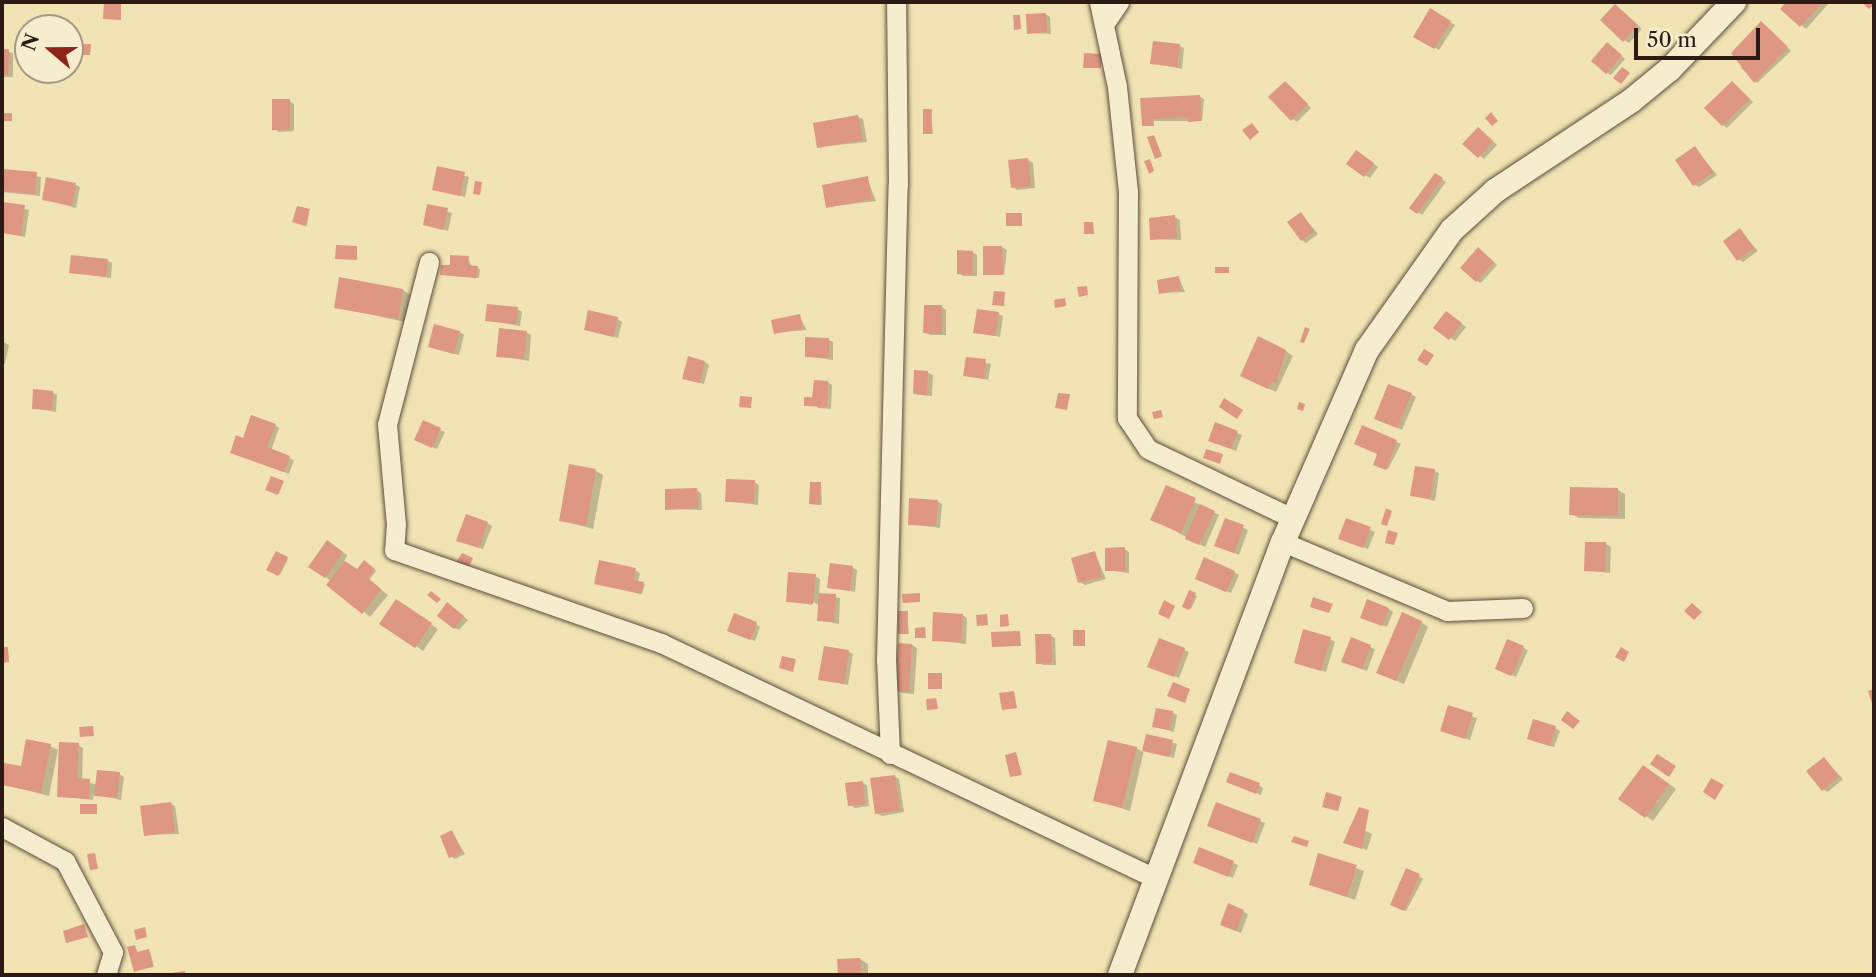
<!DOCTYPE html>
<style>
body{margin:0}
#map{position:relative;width:1876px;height:977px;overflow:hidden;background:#f1e3b3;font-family:"Libre Caslon Text",serif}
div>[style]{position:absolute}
.shadow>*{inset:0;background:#0003}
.building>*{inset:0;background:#de9783}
.roads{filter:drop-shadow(0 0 2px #5d4c3c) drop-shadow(0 0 2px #5d4c3c)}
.minor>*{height:19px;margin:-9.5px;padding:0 9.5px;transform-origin:9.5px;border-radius:9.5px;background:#f6edce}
.tertiary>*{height:24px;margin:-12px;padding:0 12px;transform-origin:12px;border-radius:12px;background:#f6edce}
span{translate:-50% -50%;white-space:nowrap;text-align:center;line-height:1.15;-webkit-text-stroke:7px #f6edce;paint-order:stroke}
.frame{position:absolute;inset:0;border:4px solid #2c1a14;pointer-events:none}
.north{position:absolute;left:14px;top:14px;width:70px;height:70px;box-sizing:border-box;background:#f6edce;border:2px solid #a59984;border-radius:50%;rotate:290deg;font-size:19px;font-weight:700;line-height:28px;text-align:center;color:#2c1a14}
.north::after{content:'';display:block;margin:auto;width:24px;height:32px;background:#8f2418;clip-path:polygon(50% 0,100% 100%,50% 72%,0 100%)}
.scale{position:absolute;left:1634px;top:28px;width:126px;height:32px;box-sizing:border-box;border:4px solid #2c1a14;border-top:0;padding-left:9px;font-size:21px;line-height:24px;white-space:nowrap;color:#2c1a14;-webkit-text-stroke:5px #f6edce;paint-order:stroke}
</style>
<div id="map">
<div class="shadow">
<i style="clip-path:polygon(1789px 2px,1830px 2px,1806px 29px,1782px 9px)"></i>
<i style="clip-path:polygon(1620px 9px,1642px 29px,1629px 43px,1624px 40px)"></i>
<i style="clip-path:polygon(1431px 11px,1455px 25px,1439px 50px,1416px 36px)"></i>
<i style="clip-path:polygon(1045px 14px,1050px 17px,1051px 34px,1029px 33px)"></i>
<i style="clip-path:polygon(1766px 26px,1791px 51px,1757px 83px,1741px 68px)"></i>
<i style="clip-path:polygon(1180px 46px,1184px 48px,1182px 69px,1152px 63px)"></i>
<i style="clip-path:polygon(1612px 47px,1625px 59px,1611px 75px,1607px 73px)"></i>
<i style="clip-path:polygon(2px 51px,13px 53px,13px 77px,2px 77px)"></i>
<i style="clip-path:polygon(1732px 83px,1753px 102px,1727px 128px,1723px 125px)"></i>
<i style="clip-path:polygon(1290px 86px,1311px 108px,1297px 122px,1293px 119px)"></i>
<i style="clip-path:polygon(1199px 96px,1204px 99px,1202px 121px,1154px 121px,1154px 126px,1143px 125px,1142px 100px)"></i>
<i style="clip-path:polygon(289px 101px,294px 104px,294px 131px,279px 132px,274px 129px)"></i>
<i style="clip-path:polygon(931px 111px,933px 134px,926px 134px)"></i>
<i style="clip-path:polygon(858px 117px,863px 119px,867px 142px,818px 147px)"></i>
<i style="clip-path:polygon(1483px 132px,1497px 145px,1484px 159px,1465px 144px)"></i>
<i style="clip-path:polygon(1695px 148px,1717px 175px,1699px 187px,1694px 184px)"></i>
<i style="clip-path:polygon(1361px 155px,1378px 167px,1370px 178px,1365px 175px)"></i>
<i style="clip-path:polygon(1028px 160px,1033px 163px,1035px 188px,1017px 190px,1013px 187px)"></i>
<i style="clip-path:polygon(439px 168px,469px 177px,465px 197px,434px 189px)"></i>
<i style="clip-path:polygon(2px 171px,41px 177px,40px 196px,2px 192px)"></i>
<i style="clip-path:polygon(867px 178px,876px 201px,828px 207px)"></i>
<i style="clip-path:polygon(1440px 178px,1446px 182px,1422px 215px,1411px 208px)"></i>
<i style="clip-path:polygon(76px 185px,80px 187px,76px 208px,44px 199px)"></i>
<i style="clip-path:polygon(5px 204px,29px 210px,25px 237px,2px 232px)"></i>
<i style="clip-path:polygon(429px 206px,452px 213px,448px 231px,424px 224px)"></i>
<i style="clip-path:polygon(309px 211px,307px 226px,296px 223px)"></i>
<i style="clip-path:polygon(1301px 214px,1318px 234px,1306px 243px,1302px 240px)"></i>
<i style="clip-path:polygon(1175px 217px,1180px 220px,1181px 240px,1152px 239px)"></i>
<i style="clip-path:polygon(1740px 230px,1758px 251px,1743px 262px,1738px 259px)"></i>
<i style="clip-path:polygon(1002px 247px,1007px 250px,1004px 275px,985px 274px)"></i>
<i style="clip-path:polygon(972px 252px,977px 255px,977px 276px,963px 276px,959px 273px)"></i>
<i style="clip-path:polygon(1483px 252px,1497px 265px,1481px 283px,1477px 281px)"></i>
<i style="clip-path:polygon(468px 258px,472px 267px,480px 269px,479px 278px,452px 276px,451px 267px)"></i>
<i style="clip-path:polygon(108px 261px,112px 263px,111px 278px,71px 272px)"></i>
<i style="clip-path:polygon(1179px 278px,1185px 292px,1161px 293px)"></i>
<i style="clip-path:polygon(403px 290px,410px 295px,405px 322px,336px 307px)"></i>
<i style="clip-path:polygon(942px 307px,946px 310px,946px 335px,930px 335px,925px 332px)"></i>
<i style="clip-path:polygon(517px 309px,522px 312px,520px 326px,487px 320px)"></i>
<i style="clip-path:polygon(998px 314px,1003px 316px,1000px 337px,975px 332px)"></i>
<i style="clip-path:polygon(799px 316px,807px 330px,775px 333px)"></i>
<i style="clip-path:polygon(1451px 316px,1466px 327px,1455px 341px,1436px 327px)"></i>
<i style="clip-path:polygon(617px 319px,622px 322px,618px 338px,586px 329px)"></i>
<i style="clip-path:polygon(460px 332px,464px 335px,459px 355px,430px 347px)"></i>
<i style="clip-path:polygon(527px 333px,531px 335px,529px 361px,498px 356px)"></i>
<i style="clip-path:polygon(829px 340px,833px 342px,833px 360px,806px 356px)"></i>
<i style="clip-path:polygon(2px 341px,9px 345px,5px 364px,2px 363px)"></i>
<i style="clip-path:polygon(1286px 351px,1293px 356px,1276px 392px,1249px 380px)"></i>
<i style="clip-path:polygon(967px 359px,991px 364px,988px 380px,965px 375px)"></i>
<i style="clip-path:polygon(705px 362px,709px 365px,704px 384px,689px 380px)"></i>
<i style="clip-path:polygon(928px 373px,933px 375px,932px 396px,919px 395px,915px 393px)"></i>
<i style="clip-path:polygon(828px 382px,832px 385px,831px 409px,818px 408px,812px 399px)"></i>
<i style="clip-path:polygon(52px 392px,57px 395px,56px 412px,34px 408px)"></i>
<i style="clip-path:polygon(1411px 394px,1416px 397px,1402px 430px,1381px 421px)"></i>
<i style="clip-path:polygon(275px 425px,279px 428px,271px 451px,294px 460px,289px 474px,243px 457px,244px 440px)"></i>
<i style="clip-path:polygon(1363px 428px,1401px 444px,1388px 469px,1375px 464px,1379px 454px)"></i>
<i style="clip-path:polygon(440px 430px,445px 432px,437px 449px,421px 442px)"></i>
<i style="clip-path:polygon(1237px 433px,1242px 435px,1236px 451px,1215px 442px)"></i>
<i style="clip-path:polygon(596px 471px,603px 475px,593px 529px,560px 520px)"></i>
<i style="clip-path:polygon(1434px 471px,1439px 473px,1435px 501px,1412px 495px)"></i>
<i style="clip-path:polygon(754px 482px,759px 485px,758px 505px,727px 501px)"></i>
<i style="clip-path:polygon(821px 484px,822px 505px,812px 504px)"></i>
<i style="clip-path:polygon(1166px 487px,1219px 515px,1205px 547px,1160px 523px)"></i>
<i style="clip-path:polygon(696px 490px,701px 493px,702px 510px,667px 509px)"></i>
<i style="clip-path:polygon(1618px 490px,1625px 494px,1625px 519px,1579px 518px,1571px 514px)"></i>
<i style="clip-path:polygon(937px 501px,942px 504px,940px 528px,910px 524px)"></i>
<i style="clip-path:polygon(1226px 520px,1248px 530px,1239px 555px,1220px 548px)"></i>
<i style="clip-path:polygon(1347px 520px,1375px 532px,1368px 549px,1345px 541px)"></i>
<i style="clip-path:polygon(487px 523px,492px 526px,483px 549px,463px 542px)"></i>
<i style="clip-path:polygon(1606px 544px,1611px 547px,1610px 573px,1586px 570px)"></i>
<i style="clip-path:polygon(332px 545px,347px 555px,341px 569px,358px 571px,366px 563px,376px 571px,369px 580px,388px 595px,370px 617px,326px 577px)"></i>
<i style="clip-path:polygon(1124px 549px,1129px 552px,1129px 573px,1106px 570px)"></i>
<i style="clip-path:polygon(277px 553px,288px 559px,280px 575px,268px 569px)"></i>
<i style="clip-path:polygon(1095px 553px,1106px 579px,1085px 585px,1080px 582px)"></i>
<i style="clip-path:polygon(853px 568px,857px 570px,855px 592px,829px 587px)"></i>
<i style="clip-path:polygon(635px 570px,640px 573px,638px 582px,645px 584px,642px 594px,596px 583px)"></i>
<i style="clip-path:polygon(1234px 572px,1239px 575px,1231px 593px,1202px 581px)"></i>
<i style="clip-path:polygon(815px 576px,820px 579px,819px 594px,840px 598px,839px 624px,819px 620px,820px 606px,807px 598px,812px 605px,788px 601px)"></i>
<i style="clip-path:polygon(1190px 592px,1197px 596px,1191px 609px,1184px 606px)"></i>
<i style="clip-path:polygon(404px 606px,438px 629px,423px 651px,416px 646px)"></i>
<i style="clip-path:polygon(452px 607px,468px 620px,459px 630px,455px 628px)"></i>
<i style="clip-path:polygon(1389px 609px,1393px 612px,1387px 627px,1367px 619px)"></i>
<i style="clip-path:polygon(907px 613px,909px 634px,901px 634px,900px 633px)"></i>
<i style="clip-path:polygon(962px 615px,967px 618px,966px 644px,933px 640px)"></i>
<i style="clip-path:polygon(1421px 622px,1428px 627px,1404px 684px,1386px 676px)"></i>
<i style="clip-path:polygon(756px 624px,760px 627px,755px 641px,734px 633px)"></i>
<i style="clip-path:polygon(1050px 635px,1055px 638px,1056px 665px,1043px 665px,1038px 663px)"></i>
<i style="clip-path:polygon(1330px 639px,1335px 642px,1326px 672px,1300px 664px)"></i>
<i style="clip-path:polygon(1160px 640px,1189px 652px,1179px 678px,1154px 668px)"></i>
<i style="clip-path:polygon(1508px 641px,1528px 650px,1516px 677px,1501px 670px)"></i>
<i style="clip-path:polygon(912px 645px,917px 648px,914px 694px,902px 693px,897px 690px)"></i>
<i style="clip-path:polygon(1370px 647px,1375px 649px,1367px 671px,1348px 664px)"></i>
<i style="clip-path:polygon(848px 651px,853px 654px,848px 685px,820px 679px)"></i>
<i style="clip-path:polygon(1449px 708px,1477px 718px,1470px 740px,1442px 731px)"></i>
<i style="clip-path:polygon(1172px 712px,1177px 715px,1174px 732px,1154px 726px)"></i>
<i style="clip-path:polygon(1555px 728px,1560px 731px,1554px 747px,1533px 741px)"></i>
<i style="clip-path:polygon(1147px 736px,1177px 744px,1174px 758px,1144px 750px,1130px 811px,1095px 800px,1136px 748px,1143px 752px)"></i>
<i style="clip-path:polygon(78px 745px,83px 748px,82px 780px,97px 785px,119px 774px,124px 777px,121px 800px,94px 794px,93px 800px,58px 796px)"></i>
<i style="clip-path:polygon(50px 746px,58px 750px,49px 796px,2px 784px,5px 765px,22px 768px)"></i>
<i style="clip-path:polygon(1824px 759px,1843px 779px,1828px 792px,1823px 789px)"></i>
<i style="clip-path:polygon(1651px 771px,1676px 789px,1653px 821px,1646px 816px)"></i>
<i style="clip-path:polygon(894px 776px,899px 779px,904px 812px,882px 816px,877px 813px)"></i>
<i style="clip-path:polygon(862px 783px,867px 785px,869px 806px,855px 808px,850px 805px)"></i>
<i style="clip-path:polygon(1232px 784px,1259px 785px,1263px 788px,1261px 795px)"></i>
<i style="clip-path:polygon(170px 803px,175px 806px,179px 834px,146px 835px)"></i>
<i style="clip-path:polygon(1217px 804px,1265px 823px,1257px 844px,1213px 828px)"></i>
<i style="clip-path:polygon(1368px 811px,1364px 830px,1372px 834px,1367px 850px,1345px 842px,1350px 826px,1361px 829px)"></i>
<i style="clip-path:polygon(452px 832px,465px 854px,455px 859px,450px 856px)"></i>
<i style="clip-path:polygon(1200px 850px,1238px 865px,1233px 878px,1200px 865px)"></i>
<i style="clip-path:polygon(1319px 855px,1364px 871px,1355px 900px,1311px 884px)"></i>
<i style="clip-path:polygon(1419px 876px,1423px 879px,1406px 911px,1392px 904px)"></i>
<i style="clip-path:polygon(1229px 906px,1248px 914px,1241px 933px,1226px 927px)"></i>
<i style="clip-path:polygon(134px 946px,138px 953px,150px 951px,154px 967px,135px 971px)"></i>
<i style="clip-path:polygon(860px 959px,868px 964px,868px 975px,840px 975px,839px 961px)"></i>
</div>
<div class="building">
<i style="clip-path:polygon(104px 2px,121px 2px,121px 20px,103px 19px)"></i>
<i style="clip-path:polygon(1786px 2px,1823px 2px,1800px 27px,1780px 9px)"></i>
<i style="clip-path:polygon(1861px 2px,1874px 2px,1874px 4px,1869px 9px)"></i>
<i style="clip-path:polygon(1615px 4px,1638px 25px,1623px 42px,1600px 20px)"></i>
<i style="clip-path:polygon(1430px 8px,1451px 21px,1434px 49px,1413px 37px)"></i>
<i style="clip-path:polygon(1046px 13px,1047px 32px,1027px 34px,1026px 14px)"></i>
<i style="clip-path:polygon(1013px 15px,1020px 15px,1021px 29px,1014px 30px)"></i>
<i style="clip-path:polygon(1761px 21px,1788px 47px,1754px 83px,1731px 53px)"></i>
<i style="clip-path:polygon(1153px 41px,1180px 44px,1177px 67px,1150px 64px)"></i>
<i style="clip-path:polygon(1607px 42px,1622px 55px,1606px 74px,1591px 61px)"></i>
<i style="clip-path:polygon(76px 44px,91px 44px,90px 55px,76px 55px)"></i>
<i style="clip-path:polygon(2px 49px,9px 49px,8px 75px,2px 75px)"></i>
<i style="clip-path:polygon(1084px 53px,1102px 54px,1101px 68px,1083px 68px)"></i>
<i style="clip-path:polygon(1622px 67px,1630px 73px,1621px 84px,1613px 78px)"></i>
<i style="clip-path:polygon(1285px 81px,1308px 104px,1291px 121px,1268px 97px)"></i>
<i style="clip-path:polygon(1732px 81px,1750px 99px,1722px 126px,1704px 108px)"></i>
<i style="clip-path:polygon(1200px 95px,1201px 121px,1188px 122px,1188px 117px,1153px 119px,1153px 126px,1142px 126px,1140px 98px)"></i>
<i style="clip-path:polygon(272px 99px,290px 99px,290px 130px,272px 130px)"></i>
<i style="clip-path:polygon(923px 109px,932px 109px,931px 134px,923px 134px)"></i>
<i style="clip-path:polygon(1491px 112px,1498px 121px,1492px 126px,1485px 118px)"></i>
<i style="clip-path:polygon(2px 113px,12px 113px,12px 121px,2px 121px)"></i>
<i style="clip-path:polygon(858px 115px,863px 140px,817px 148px,813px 123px)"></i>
<i style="clip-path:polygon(1252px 123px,1259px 132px,1250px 140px,1242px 130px)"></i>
<i style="clip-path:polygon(1478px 127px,1493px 141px,1478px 158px,1462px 144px)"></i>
<i style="clip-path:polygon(1154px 135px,1162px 156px,1155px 159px,1147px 137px)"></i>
<i style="clip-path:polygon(1695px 146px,1713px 172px,1693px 186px,1675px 160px)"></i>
<i style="clip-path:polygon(1356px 150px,1374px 163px,1364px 177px,1346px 164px)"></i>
<i style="clip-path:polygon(1028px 158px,1031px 186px,1011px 188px,1008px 160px)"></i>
<i style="clip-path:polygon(1150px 159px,1154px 171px,1149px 174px,1144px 161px)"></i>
<i style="clip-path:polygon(437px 166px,465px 172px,460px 196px,432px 190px)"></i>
<i style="clip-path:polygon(2px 169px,37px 172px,35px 194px,2px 191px)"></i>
<i style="clip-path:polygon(1435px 173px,1443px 178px,1417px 214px,1409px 208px)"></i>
<i style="clip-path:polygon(868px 176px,872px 199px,826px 208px,822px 185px)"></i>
<i style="clip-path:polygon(46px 177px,76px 183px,72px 206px,42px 200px)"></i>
<i style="clip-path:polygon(475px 181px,482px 182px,480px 195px,473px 194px)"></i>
<i style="clip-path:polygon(3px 202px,25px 205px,21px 236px,2px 233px)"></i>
<i style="clip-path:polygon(427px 204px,448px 208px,443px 230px,423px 225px)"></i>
<i style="clip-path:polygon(297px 206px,310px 209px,305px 226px,292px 222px)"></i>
<i style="clip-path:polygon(1301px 212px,1314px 231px,1301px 241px,1287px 222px)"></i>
<i style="clip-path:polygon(1006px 213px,1022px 213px,1022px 226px,1006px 226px)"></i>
<i style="clip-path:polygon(1175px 215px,1177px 238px,1150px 240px,1149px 218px)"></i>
<i style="clip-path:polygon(1084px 222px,1093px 222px,1094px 234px,1084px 234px)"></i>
<i style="clip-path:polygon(1740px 228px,1754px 248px,1737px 261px,1723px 241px)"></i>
<i style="clip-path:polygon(336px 245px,357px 246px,357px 260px,335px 259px)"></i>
<i style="clip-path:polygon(983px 246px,1002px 246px,1003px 275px,983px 275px)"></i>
<i style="clip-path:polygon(1478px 247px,1494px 262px,1476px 282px,1460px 268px)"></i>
<i style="clip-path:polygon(957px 250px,973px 251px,972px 275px,957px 274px)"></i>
<i style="clip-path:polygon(71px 255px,108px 259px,106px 277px,69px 273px)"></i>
<i style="clip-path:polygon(450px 255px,469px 256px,468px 265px,478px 266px,477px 278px,440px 275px,441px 265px,450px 265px)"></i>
<i style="clip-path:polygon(1215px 267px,1229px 267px,1229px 273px,1215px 273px)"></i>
<i style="clip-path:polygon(1179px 276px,1181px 290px,1159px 294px,1157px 280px)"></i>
<i style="clip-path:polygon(339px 277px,403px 289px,398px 319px,334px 308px)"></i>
<i style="clip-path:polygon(1087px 286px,1088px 295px,1079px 297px,1077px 287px)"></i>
<i style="clip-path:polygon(994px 291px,1005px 292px,1004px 306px,992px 305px)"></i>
<i style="clip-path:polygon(1065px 298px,1066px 306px,1055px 308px,1054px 300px)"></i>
<i style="clip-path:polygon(487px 304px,518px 307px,516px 324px,485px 321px)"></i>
<i style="clip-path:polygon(924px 305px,942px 305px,942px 334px,923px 333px)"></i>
<i style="clip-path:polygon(977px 309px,999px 312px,995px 336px,973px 333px)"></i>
<i style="clip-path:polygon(588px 310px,618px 317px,613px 337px,584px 330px)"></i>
<i style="clip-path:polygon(1446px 311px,1462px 323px,1449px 340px,1433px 328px)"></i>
<i style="clip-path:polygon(800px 314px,803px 328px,774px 334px,771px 320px)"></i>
<i style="clip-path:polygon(434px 324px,460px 331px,454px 354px,428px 347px)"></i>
<i style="clip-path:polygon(1305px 327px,1310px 329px,1304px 343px,1300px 342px)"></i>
<i style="clip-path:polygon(499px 328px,527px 331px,524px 359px,496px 357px)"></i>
<i style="clip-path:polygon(1258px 336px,1286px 350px,1276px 383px,1272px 381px,1268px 389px,1240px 376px)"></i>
<i style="clip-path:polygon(805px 337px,829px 338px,829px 358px,805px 357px)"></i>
<i style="clip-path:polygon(1424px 349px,1434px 355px,1427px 366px,1417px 360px)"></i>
<i style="clip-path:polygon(688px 356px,705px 361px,700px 383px,682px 379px)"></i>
<i style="clip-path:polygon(966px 357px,986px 359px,984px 379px,963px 376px)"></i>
<i style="clip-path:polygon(914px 370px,928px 371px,927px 395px,913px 394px)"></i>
<i style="clip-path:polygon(814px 380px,828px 381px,827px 407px,804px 406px,804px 397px,812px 397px)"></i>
<i style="clip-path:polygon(1388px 384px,1412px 393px,1397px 428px,1374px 419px)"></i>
<i style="clip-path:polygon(33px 389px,53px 391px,52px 410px,32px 409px)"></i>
<i style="clip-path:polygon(1058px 393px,1070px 394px,1067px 410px,1055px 408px)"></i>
<i style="clip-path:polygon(740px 396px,752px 397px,751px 408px,739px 407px)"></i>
<i style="clip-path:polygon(1224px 398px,1243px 410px,1237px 419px,1219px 407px)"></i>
<i style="clip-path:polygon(1299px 402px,1305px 404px,1303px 411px,1297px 409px)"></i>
<i style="clip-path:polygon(1161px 410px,1163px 417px,1154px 419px,1152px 412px)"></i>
<i style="clip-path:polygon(251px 415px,276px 424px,267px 447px,290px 456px,284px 472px,230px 453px,236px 435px,243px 438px)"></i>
<i style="clip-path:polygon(423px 420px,441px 428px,432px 448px,414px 440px)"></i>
<i style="clip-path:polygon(1215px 422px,1238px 431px,1231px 449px,1208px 441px)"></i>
<i style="clip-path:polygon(1362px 425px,1397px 440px,1386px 470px,1373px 465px,1377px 454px,1354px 444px)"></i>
<i style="clip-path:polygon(1206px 449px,1223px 454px,1220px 464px,1203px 458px)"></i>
<i style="clip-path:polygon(569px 464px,596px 469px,586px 526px,559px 521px)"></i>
<i style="clip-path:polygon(1415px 466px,1435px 469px,1430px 499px,1410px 496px)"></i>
<i style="clip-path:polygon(271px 476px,284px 481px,278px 495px,265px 490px)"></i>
<i style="clip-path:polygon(726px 479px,755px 480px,754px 503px,725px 502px)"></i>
<i style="clip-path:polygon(810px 482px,821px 482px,820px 505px,809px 504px)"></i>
<i style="clip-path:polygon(1166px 485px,1196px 498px,1181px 533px,1150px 520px)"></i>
<i style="clip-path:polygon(1570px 487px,1618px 488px,1618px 516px,1569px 515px)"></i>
<i style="clip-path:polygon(697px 488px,698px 508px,665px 510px,665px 489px)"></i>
<i style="clip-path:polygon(909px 498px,938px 500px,936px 526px,908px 525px)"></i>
<i style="clip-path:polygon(1200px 504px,1215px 511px,1199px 545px,1185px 539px)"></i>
<i style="clip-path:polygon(1386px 508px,1392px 511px,1387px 526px,1381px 524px)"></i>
<i style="clip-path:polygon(466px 514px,488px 522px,479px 548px,456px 541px)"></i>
<i style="clip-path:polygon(1225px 518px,1244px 525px,1234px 553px,1214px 546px)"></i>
<i style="clip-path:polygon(1346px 518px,1371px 527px,1363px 548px,1338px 539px)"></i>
<i style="clip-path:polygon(1388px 530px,1398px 533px,1394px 545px,1385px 543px)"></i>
<i style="clip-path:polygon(327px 540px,343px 552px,325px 578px,308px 567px)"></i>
<i style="clip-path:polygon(1585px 542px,1606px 542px,1605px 572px,1584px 571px)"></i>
<i style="clip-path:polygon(1125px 547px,1125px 571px,1105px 571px,1105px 548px)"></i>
<i style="clip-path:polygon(276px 551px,288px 557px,278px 576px,266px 570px)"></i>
<i style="clip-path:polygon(1095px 551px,1102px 577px,1078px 583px,1071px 558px)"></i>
<i style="clip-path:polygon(462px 553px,473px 558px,468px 569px,456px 563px)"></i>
<i style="clip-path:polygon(1204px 557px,1235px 571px,1226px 592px,1195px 579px)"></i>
<i style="clip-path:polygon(364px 560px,375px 569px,368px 578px,381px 589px,362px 614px,326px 585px,345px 561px,357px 569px)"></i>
<i style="clip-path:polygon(599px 560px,636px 568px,633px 580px,644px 582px,641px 594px,594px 584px)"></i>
<i style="clip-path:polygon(830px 563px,853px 566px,850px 591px,827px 588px)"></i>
<i style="clip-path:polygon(788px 572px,816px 574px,813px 604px,786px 602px)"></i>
<i style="clip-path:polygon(1189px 590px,1196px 593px,1189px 610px,1182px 607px)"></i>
<i style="clip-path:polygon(431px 591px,441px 599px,437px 603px,427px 595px)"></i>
<i style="clip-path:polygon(819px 593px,836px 594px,834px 622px,817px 621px)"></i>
<i style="clip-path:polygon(920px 593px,920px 602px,903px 603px,902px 594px)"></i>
<i style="clip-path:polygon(1313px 597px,1333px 604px,1329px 613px,1310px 607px)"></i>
<i style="clip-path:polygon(396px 599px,432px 623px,415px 648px,379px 624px)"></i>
<i style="clip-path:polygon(1367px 599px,1389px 608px,1382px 626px,1360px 618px)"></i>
<i style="clip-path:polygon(1164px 600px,1175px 606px,1169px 619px,1158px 614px)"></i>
<i style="clip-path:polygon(447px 602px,464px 616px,454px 629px,437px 616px)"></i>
<i style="clip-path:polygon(1692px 603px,1702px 612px,1694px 620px,1684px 611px)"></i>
<i style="clip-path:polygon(898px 611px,908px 611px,907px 634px,898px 634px)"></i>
<i style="clip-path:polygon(933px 612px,963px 614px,961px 642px,932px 641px)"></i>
<i style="clip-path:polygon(1402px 612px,1422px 621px,1396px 681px,1376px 673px)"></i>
<i style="clip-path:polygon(734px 613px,757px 622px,750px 640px,727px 631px)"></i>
<i style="clip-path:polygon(987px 614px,988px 625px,977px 626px,976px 615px)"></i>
<i style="clip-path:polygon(1008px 614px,1009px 626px,1000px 627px,1000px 615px)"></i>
<i style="clip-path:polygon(925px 627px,926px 638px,915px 638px,915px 628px)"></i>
<i style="clip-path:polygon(1303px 629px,1331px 637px,1321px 671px,1294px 663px)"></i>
<i style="clip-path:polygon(1073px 630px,1085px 630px,1085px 646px,1073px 646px)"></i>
<i style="clip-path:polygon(1020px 631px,1021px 646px,992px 647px,991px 632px)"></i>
<i style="clip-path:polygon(1035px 634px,1051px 634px,1052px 663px,1036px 664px)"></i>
<i style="clip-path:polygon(1351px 637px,1371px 645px,1362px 669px,1341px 662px)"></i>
<i style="clip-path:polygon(1159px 638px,1185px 648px,1174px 677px,1147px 667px)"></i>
<i style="clip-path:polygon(1507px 639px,1524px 646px,1511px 676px,1495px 669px)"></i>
<i style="clip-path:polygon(898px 643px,912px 644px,909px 692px,895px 691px)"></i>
<i style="clip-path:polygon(824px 646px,849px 650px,844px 684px,818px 680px)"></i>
<i style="clip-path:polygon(2px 647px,8px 647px,9px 662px,2px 663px)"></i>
<i style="clip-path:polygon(1621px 647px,1629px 652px,1624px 662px,1615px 657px)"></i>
<i style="clip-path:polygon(782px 656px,796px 659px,793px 672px,779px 668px)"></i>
<i style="clip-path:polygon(928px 673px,942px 673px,942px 689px,928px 689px)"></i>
<i style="clip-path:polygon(1173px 682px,1190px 689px,1185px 703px,1167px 696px)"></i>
<i style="clip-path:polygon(1874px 689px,1874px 710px,1868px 691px)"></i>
<i style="clip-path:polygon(1014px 691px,1017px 708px,1002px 710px,999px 693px)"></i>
<i style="clip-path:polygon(936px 698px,938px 709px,927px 710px,926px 699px)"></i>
<i style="clip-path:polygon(1448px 705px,1473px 713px,1465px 739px,1440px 731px)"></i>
<i style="clip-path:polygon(1156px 708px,1173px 711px,1169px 730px,1152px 727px)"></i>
<i style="clip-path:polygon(1567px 711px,1580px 721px,1573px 729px,1561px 720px)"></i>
<i style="clip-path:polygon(1533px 719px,1556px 726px,1550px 746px,1527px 739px)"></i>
<i style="clip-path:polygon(93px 726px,94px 736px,80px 737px,79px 727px)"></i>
<i style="clip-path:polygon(1146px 734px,1173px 740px,1169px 757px,1142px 751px)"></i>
<i style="clip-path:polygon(26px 739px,51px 744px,41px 793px,2px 785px,4px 763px,21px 766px)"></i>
<i style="clip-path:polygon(1108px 740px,1137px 747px,1122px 808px,1093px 801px)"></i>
<i style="clip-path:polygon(59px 742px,79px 743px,77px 778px,90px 779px,89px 799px,57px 797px)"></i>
<i style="clip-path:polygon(1016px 752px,1022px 775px,1010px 777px,1005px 755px)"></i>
<i style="clip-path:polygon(1657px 754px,1676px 766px,1669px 777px,1650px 764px)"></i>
<i style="clip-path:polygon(1824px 757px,1839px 776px,1822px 791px,1806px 771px)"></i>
<i style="clip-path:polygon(1643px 765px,1669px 784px,1645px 818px,1618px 799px)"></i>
<i style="clip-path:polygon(97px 770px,120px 772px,117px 798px,94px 796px)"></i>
<i style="clip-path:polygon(1230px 772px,1260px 783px,1256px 794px,1226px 782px)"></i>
<i style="clip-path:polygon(895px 775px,900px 810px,875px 814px,870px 778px)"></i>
<i style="clip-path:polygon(1711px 778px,1724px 785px,1715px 800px,1703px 792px)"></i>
<i style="clip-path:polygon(863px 781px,865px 804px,848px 806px,845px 783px)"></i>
<i style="clip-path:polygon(1326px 792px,1342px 797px,1338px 811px,1322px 807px)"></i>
<i style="clip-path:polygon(171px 802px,175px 832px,144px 836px,140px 806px)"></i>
<i style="clip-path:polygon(1216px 802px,1261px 819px,1252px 843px,1207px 826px)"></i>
<i style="clip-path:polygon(80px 804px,97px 804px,97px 814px,80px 814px)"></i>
<i style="clip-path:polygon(1359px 807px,1369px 810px,1362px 849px,1343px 843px)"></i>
<i style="clip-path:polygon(452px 830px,462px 852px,449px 858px,440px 836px)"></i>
<i style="clip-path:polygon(1294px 836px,1309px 841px,1307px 847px,1291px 842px)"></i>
<i style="clip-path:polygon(1199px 847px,1234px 861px,1228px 877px,1193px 863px)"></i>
<i style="clip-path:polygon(95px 853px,98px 869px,90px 870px,87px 854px)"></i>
<i style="clip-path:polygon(1318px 853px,1357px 865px,1347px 897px,1309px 885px)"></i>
<i style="clip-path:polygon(1406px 868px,1420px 874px,1404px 911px,1390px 905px)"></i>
<i style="clip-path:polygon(1228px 903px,1244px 910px,1236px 931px,1220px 925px)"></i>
<i style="clip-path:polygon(84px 924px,88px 937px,66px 943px,63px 931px)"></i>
<i style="clip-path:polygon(145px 927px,147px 937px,136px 940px,134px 930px)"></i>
<i style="clip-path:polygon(135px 945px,137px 952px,149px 949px,153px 966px,134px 972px,127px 947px)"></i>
<i style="clip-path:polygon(860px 958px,861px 975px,838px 975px,837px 959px)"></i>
<i style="clip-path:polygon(185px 971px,186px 975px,172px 975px,172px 973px)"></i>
</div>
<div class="roads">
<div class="minor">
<i style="left:1099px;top:2px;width:87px;rotate:78deg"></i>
<i style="left:1117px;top:87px;width:106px;rotate:84deg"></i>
<i style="left:1128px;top:192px;width:226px;rotate:90.3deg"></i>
<i style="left:1127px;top:418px;width:37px;rotate:56deg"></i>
<i style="left:1148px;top:449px;width:162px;rotate:25.6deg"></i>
<i style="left:1105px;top:23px;width:25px;rotate:-56deg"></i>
<i style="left:429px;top:262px;width:167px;rotate:104.5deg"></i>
<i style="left:387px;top:424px;width:100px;rotate:84.9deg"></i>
<i style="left:396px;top:524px;width:26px;rotate:94deg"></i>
<i style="left:394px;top:550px;width:283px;rotate:19.2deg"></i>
<i style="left:661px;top:643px;width:549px;rotate:25.45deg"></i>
<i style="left:1283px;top:542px;width:178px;rotate:22.8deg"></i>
<i style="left:1447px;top:611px;width:76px;rotate:-2.3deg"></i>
<i style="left:890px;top:754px;width:94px;rotate:-92.4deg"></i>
<i style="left:886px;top:660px;width:475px;rotate:-88.6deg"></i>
<i style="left:898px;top:185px;width:183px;rotate:-90.6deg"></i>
<i style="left:2px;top:827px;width:72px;rotate:28.4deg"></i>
<i style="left:65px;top:861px;width:103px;rotate:62.2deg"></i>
<i style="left:113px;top:952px;width:24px;rotate:107deg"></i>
</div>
<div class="tertiary">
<i style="left:1120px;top:975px;width:463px;rotate:-69.4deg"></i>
<i style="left:1283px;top:542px;width:210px;rotate:-66.4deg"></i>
<i style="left:1367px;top:350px;width:147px;rotate:-54.7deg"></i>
<i style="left:1452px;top:230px;width:58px;rotate:-42.2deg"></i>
<i style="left:1495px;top:191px;width:163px;rotate:-33.5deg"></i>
<i style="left:1631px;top:101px;width:50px;rotate:-39.4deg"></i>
<i style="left:1670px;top:69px;width:93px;rotate:-46.3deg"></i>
</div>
</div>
<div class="frame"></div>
<div class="north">N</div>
<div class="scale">50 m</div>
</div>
